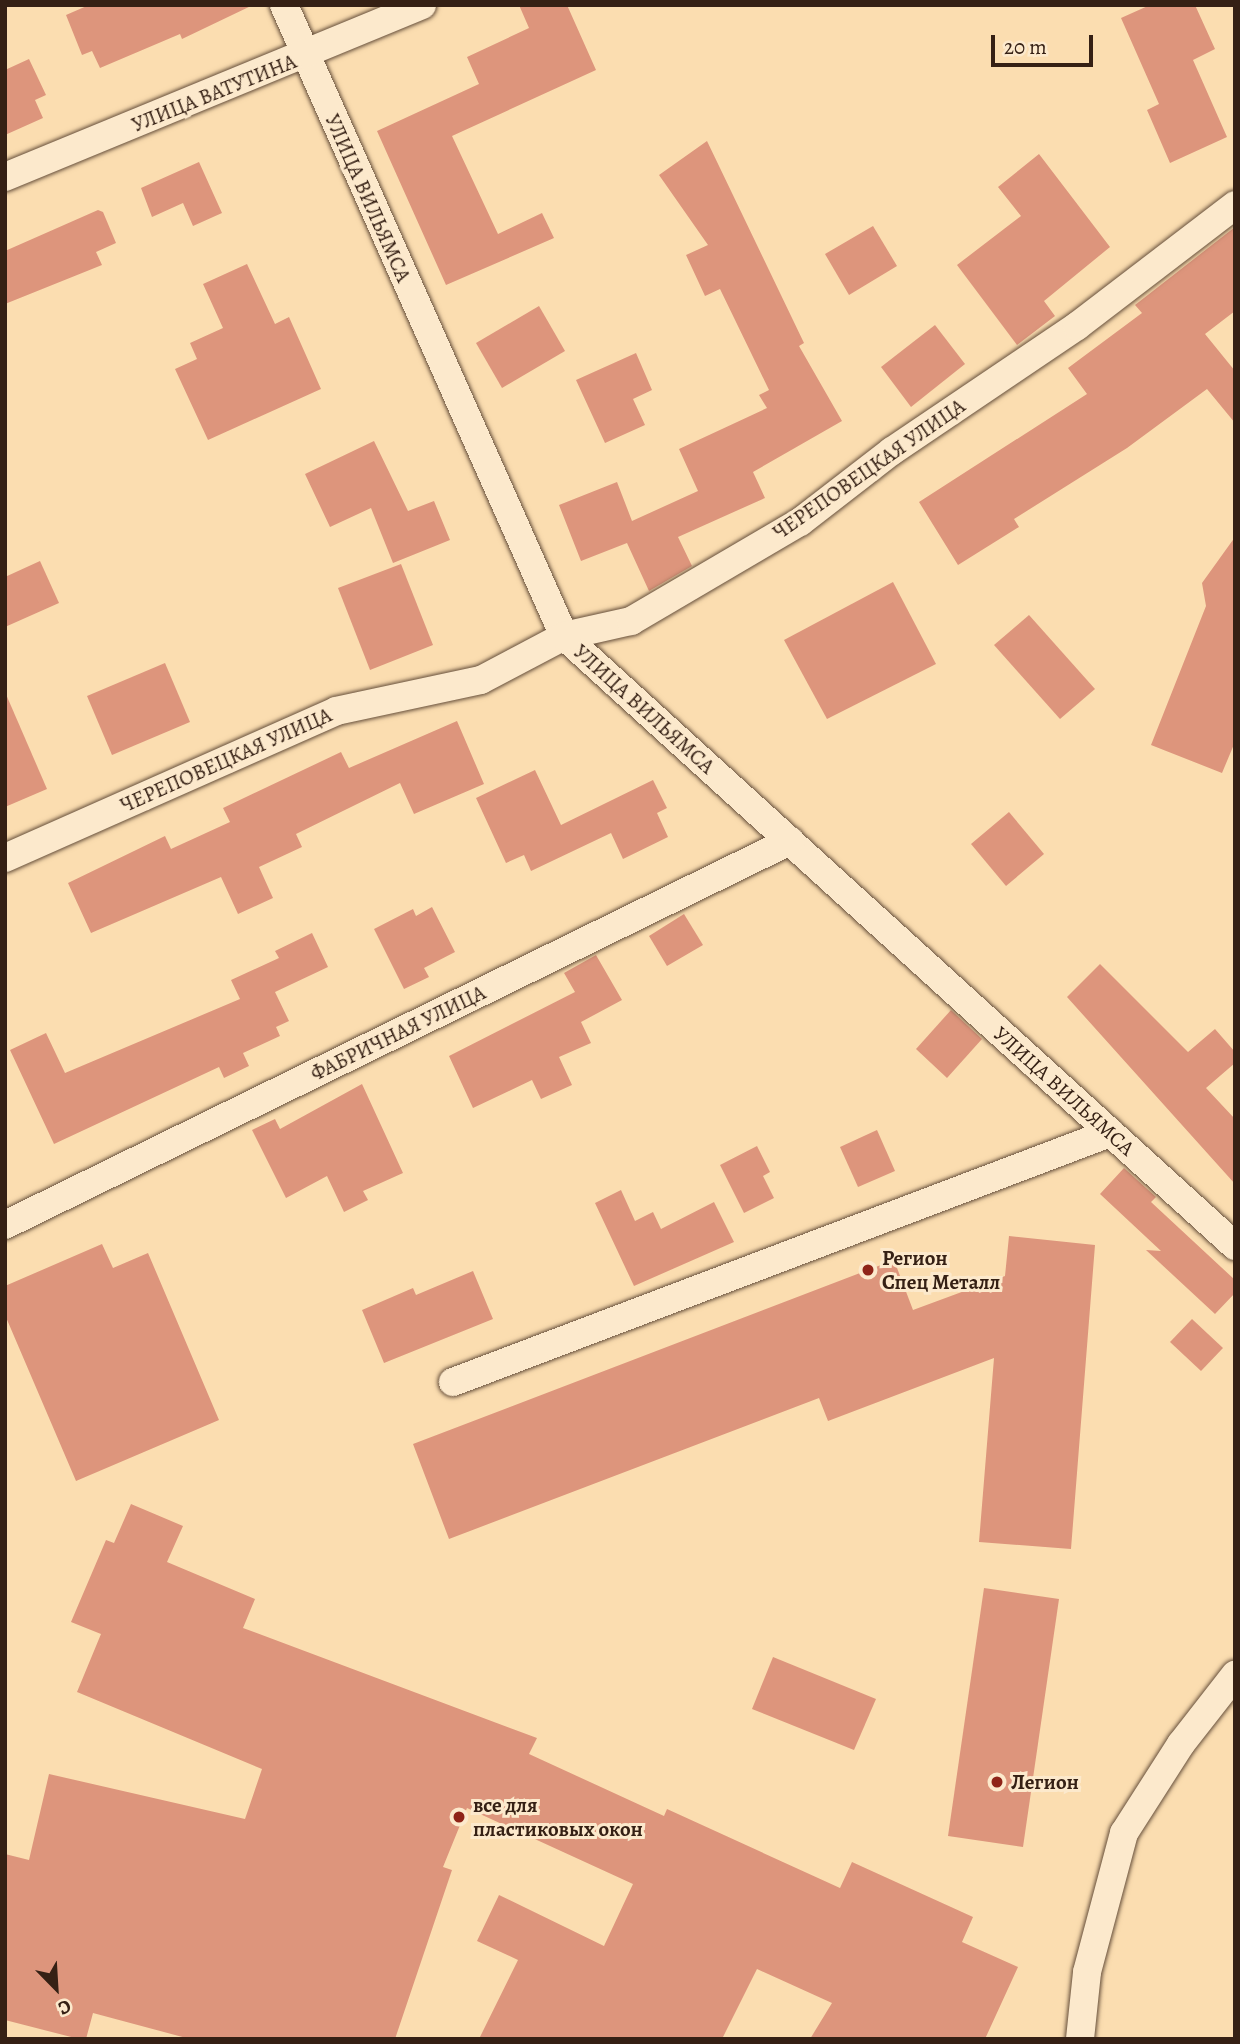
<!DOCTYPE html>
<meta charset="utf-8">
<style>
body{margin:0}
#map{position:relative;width:1240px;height:2044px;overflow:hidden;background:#fbddb0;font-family:Alegreya,serif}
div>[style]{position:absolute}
.building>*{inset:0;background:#dd957c}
.roads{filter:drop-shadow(0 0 2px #664f3b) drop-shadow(0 0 2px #664f3b)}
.minor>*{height:28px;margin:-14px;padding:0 14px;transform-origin:14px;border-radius:14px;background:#fce9cc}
.dots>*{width:19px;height:19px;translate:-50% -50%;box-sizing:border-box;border:4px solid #fce9cc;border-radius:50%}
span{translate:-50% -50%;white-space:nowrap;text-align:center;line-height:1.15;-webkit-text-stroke:6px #fce9cc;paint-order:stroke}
.street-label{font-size:21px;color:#352014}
.poi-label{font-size:21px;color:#352014;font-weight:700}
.left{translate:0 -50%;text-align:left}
.frame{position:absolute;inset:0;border:7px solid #352014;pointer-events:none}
.north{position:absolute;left:21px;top:1953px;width:70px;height:70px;-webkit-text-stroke:5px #fce9cc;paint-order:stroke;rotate:156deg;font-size:19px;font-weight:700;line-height:28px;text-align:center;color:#352014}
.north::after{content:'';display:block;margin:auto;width:24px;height:32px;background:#352014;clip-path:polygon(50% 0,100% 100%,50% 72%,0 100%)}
.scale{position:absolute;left:991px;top:35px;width:102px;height:32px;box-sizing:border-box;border:4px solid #352014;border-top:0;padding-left:9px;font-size:21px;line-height:24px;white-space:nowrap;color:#352014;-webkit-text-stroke:5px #fce9cc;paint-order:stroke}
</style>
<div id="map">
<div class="building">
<i style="clip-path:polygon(89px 5px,253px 5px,182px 39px,180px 34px,100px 68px,92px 51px,82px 55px,66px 15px)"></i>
<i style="clip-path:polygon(519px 5px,567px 5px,596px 70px,452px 136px,498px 234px,542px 213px,554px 238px,446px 285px,377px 131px,479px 84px,467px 57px,529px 28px)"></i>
<i style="clip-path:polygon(1150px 5px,1195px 5px,1215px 49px,1193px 60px,1227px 137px,1170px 163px,1147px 110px,1159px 104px,1121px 18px)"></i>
<i style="clip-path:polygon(29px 59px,46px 95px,35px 100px,43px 118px,5px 135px,5px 70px)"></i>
<i style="clip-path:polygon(707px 141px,804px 343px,799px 346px,842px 421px,753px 472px,765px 498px,678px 537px,692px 566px,649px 591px,627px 543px,581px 561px,559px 505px,617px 482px,632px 521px,698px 491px,679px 449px,767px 408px,759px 395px,769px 390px,720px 289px,705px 296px,686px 255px,708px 245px,659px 175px)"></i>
<i style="clip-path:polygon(1039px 154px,1110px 247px,1044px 301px,1055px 316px,1017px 345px,957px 265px,1021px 216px,998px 187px)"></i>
<i style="clip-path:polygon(199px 162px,222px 213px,193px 226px,183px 203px,152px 217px,141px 188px)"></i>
<i style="clip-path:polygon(98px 210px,103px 212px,116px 243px,96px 252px,102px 265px,5px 304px,5px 251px)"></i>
<i style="clip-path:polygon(873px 226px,897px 266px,849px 295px,825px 254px)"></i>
<i style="clip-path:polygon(1235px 227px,1235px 311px,1205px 334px,1235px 371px,1235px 423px,1207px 389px,1127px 448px,1014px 519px,1019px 527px,958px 565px,919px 502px,1087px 394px,1068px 368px,1142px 313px,1135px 305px)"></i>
<i style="clip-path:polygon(247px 264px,275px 324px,289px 317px,321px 389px,208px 440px,175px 369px,197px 359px,190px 343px,223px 328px,203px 284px)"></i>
<i style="clip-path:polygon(539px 306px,565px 351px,502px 388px,476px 343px)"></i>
<i style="clip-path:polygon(935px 325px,965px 364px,911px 407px,881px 367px)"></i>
<i style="clip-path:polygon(636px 353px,652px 390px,633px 399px,645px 425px,605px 443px,576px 380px)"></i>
<i style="clip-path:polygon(374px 441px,408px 511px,434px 501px,450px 540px,393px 563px,371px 508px,330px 527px,305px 474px)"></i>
<i style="clip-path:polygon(1235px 537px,1235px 742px,1222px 773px,1151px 745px,1206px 606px,1202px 583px)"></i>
<i style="clip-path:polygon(40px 561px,59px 603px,5px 627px,5px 577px)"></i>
<i style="clip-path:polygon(401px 564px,433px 645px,370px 670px,338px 588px)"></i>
<i style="clip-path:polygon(893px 582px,936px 664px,827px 719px,784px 640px)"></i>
<i style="clip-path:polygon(1029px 615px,1095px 689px,1060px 719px,994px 645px)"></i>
<i style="clip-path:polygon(165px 663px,190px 722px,112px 755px,87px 696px)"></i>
<i style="clip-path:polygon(5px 692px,47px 789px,5px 807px)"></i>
<i style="clip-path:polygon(457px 721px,484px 784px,414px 814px,400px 783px,296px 834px,302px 847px,259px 867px,273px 898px,238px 914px,221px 877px,91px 933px,68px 883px,165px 836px,171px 849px,230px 822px,223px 808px,341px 752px,349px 768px)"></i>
<i style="clip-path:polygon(535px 770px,561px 825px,653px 780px,667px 808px,657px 813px,668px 837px,623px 859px,611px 833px,531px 871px,524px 855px,506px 863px,476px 798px)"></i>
<i style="clip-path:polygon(1009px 812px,1044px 854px,1006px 886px,971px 844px)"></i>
<i style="clip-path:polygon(432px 907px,455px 952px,424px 968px,429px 977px,404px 989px,374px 929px,413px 909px,416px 916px)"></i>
<i style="clip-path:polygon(684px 914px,703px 945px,667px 966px,649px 936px)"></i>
<i style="clip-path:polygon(312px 933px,328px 967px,275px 992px,289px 1021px,276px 1027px,280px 1036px,243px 1053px,249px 1066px,224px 1078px,219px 1067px,54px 1144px,10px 1050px,46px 1033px,65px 1073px,240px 999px,231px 980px,279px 958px,275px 951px)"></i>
<i style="clip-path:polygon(596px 955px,622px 1000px,581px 1022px,591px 1043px,559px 1057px,572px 1085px,541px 1099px,532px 1080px,473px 1108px,449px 1056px,575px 992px,564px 973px)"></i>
<i style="clip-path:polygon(1100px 964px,1188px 1052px,1215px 1029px,1235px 1052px,1235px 1063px,1206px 1088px,1235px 1119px,1235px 1184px,1067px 997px)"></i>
<i style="clip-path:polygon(951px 1010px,982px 1039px,947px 1078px,916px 1049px)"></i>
<i style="clip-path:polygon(362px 1084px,403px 1173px,363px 1191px,368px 1200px,344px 1212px,327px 1176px,286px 1198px,252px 1130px,275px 1119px,280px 1129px)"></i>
<i style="clip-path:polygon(877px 1130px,895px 1171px,858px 1187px,840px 1147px)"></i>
<i style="clip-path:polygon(757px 1146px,770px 1172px,763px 1176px,774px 1198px,744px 1213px,720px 1165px)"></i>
<i style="clip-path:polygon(1124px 1168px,1156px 1197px,1151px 1202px,1235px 1280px,1235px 1293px,1215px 1314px,1146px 1250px,1161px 1251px,1100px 1194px)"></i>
<i style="clip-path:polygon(621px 1190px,635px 1221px,653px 1212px,661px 1229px,714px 1202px,734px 1242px,634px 1286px,595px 1203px)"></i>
<i style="clip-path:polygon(1009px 1236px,1095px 1245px,1071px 1549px,979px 1542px,994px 1358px,828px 1421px,819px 1398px,449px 1539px,413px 1444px,894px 1260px,913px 1310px,1005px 1276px)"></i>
<i style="clip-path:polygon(102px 1244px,113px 1268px,148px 1253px,219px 1420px,76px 1481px,5px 1315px,5px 1286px)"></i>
<i style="clip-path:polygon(473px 1271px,493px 1319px,384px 1363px,362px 1310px,413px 1288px,416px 1295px)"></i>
<i style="clip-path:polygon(1192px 1319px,1223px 1348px,1201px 1371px,1170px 1342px)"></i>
<i style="clip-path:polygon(131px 1504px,183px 1526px,167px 1562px,255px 1599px,243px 1628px,537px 1738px,529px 1754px,664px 1816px,667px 1809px,840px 1888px,852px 1862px,973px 1917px,962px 1942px,1018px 1967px,985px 2039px,810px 2039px,832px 2003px,757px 1969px,722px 2039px,479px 2039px,518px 1960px,477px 1941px,499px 1895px,604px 1946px,633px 1884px,467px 1808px,443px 1867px,452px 1870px,395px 2039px,190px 2039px,93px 2013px,86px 2039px,79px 2039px,5px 2020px,5px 1854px,29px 1860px,49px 1774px,245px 1819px,262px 1769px,77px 1692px,101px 1634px,71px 1622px,106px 1540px,114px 1543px)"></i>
<i style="clip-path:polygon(984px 1588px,1059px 1599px,1023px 1847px,948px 1836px)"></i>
<i style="clip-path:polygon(773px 1657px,876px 1699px,854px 1750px,752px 1709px)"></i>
</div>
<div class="roads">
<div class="minor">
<i style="left:284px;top:5px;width:690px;rotate:66.07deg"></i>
<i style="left:564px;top:636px;width:907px;rotate:42.27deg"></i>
<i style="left:5px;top:177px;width:451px;rotate:-22.4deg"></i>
<i style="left:5px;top:858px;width:362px;rotate:-23.9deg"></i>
<i style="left:336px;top:711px;width:148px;rotate:-12.1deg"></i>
<i style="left:481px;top:680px;width:94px;rotate:-27.9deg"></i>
<i style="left:564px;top:636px;width:69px;rotate:-12.6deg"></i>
<i style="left:631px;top:621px;width:196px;rotate:-30.4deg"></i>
<i style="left:800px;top:522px;width:116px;rotate:-37.7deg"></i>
<i style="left:892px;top:451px;width:223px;rotate:-34deg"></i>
<i style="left:1077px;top:326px;width:199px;rotate:-37.4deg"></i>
<i style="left:5px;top:1225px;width:874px;rotate:-26.07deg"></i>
<i style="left:453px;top:1382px;width:703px;rotate:-20.76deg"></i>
<i style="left:1080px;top:2039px;width:67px;rotate:-84deg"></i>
<i style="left:1087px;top:1972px;width:144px;rotate:-75.1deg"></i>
<i style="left:1124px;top:1833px;width:106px;rotate:-57.4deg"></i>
<i style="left:1181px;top:1744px;width:88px;rotate:-52deg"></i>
</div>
</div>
<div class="dots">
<i style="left:868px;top:1270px;background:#8f2418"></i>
<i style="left:997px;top:1782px;background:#8f2418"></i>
<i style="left:459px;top:1817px;background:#8f2418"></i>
</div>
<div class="street-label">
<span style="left:214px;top:93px;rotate:-22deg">УЛИЦА ВАТУТИНА</span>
<span style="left:368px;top:198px;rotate:66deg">УЛИЦА ВИЛЬЯМСА</span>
<span style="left:869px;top:469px;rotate:-35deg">ЧЕРЕПОВЕЦКАЯ УЛИЦА</span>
<span style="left:644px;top:709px;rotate:42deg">УЛИЦА ВИЛЬЯМСА</span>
<span style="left:226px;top:760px;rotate:-24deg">ЧЕРЕПОВЕЦКАЯ УЛИЦА</span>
<span style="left:398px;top:1033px;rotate:-26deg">ФАБРИЧНАЯ УЛИЦА</span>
<span style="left:1064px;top:1091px;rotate:42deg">УЛИЦА ВИЛЬЯМСА</span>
</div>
<div class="poi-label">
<span class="left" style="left:882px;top:1270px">Регион<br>Спец Металл</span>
<span class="left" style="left:1011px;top:1782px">Легион</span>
<span class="left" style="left:473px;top:1817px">все для<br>пластиковых окон</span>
</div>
<div class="frame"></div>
<div class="north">С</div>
<div class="scale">20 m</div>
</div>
